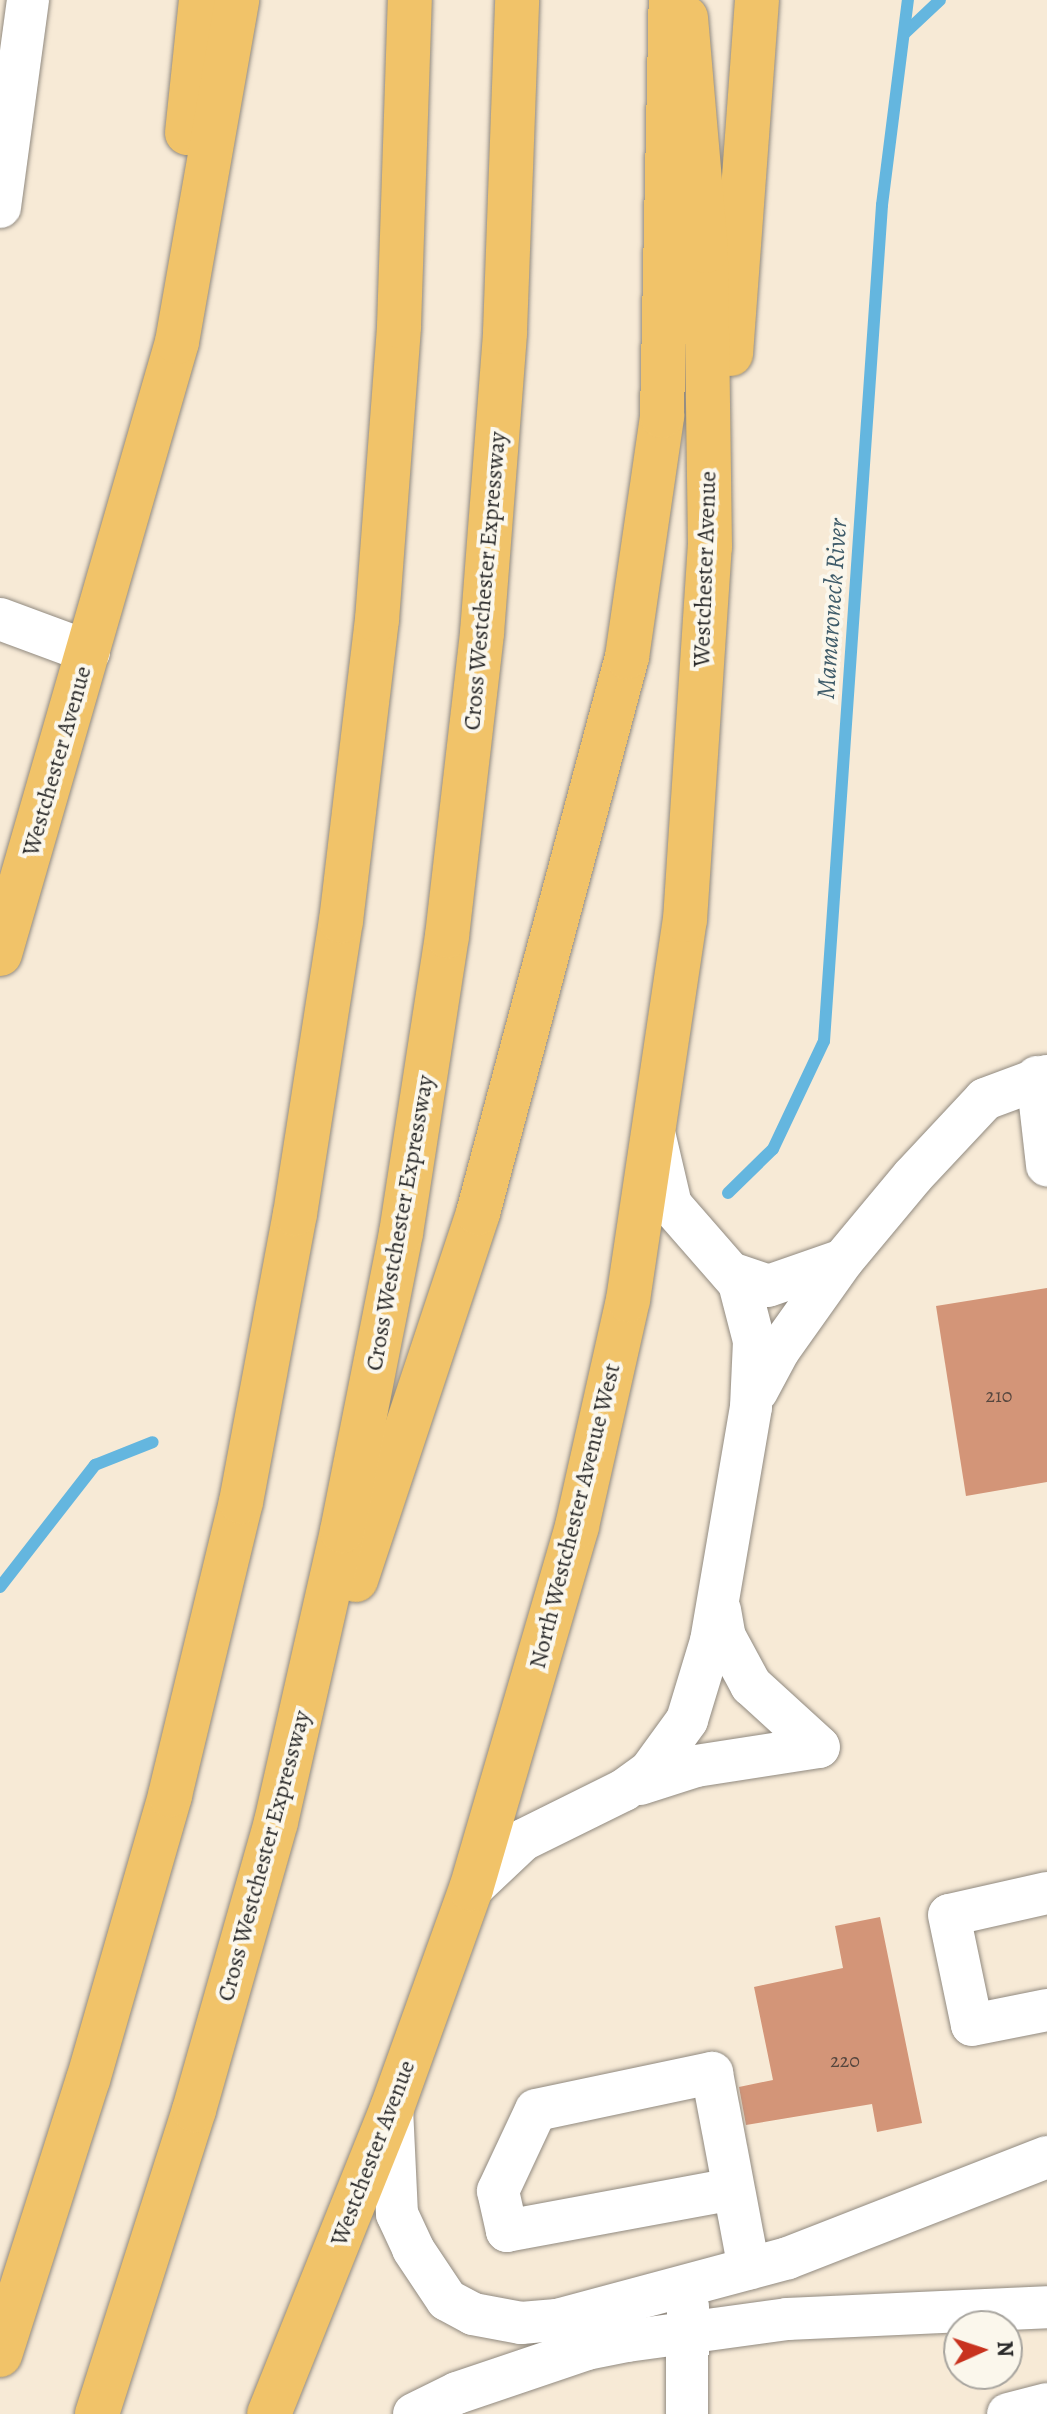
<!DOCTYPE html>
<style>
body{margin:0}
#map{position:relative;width:1047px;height:2414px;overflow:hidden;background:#f7ead6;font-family:Alegreya,serif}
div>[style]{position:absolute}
.stream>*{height:12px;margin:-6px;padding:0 6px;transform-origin:6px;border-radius:6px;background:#64b6df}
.building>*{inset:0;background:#d39578}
.roads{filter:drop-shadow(0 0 2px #918a80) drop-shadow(0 0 2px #918a80)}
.minor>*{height:42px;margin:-21px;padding:0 21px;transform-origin:21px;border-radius:21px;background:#fff}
.major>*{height:44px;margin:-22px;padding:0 22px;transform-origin:22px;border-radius:22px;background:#f1c369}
.highway>*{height:44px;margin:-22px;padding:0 22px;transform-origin:22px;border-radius:22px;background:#f1c369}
span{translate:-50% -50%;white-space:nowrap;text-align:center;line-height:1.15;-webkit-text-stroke:8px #fbf7ec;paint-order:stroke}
.number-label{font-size:20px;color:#55463e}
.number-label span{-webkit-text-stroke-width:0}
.street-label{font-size:24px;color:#2b2b2b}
.water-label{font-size:26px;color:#3f5c6a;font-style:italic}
.north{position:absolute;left:943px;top:2310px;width:80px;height:80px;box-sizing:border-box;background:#fbf7ec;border:2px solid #a8a59f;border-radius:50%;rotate:87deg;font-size:22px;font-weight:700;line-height:32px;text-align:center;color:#2b2b2b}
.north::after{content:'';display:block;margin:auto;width:28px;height:36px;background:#c8321e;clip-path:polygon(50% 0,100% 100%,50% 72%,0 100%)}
</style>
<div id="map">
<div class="stream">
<i style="left:905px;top:33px;width:48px;rotate:-43.3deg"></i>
<i style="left:728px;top:1193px;width:63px;rotate:-44.4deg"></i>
<i style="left:773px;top:1149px;width:119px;rotate:-64.7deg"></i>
<i style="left:824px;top:1041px;width:838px;rotate:-86.03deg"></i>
<i style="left:882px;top:205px;width:207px;rotate:-82.8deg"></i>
<i style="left:0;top:1587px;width:155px;rotate:-52.1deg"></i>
<i style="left:95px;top:1465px;width:62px;rotate:-21.6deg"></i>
</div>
<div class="building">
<i style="clip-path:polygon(1047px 1288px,1047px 1482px,966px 1496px,936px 1306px)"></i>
<i style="clip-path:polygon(880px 1917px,922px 2123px,877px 2132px,872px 2104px,746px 2125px,739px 2087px,773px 2080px,754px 1987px,843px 1968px,835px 1926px)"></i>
</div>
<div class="roads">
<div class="minor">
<i style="left:0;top:207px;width:209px;rotate:-82.3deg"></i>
<i style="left:0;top:619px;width:95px;rotate:20.3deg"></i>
<i style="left:1037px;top:1077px;width:89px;rotate:83.5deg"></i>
<i style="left:731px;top:1273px;width:39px;rotate:19deg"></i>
<i style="left:768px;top:1286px;width:79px;rotate:-19.1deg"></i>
<i style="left:757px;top:1391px;width:47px;rotate:-61.8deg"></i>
<i style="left:779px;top:1350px;width:110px;rotate:-54.6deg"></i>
<i style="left:843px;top:1260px;width:109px;rotate:-50.2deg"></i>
<i style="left:913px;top:1176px;width:105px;rotate:-46.9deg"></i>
<i style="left:985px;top:1099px;width:66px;rotate:-20.4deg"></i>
<i style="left:720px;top:1610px;width:27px;rotate:80deg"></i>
<i style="left:725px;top:1637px;width:55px;rotate:61.6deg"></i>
<i style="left:751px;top:1685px;width:92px;rotate:42.4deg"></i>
<i style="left:640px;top:1784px;width:59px;rotate:-17.8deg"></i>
<i style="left:696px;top:1766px;width:124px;rotate:-8.8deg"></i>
<i style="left:471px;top:1889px;width:71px;rotate:-43.3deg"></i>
<i style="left:523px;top:1840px;width:113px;rotate:-26.3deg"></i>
<i style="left:624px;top:1790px;width:32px;rotate:-36deg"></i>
<i style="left:650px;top:1771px;width:63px;rotate:-54deg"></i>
<i style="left:687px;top:1720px;width:83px;rotate:-73.1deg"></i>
<i style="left:711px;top:1641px;width:237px;rotate:-80.3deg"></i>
<i style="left:751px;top:1407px;width:66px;rotate:-87.4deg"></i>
<i style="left:754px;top:1341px;width:60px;rotate:-104.5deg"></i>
<i style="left:739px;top:1283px;width:103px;rotate:-131.1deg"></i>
<i style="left:671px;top:1205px;width:70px;rotate:-103.2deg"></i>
<i style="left:1047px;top:1893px;width:100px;rotate:167.3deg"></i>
<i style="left:949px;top:1915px;width:112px;rotate:78.2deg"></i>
<i style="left:972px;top:2025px;width:76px;rotate:-11.3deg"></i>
<i style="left:392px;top:2108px;width:106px;rotate:87.3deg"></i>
<i style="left:397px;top:2214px;width:38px;rotate:65deg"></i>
<i style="left:413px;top:2249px;width:61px;rotate:56.3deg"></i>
<i style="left:447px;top:2300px;width:30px;rotate:28deg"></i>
<i style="left:473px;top:2314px;width:49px;rotate:10.6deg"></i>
<i style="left:521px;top:2323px;width:36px;rotate:-5deg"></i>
<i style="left:557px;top:2320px;width:239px;rotate:-15deg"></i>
<i style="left:788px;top:2258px;width:278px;rotate:-21.3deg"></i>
<i style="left:733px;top:2189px;width:230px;rotate:169.5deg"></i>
<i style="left:507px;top:2231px;width:41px;rotate:-102.7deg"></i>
<i style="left:498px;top:2191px;width:89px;rotate:-64.9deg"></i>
<i style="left:536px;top:2110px;width:180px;rotate:-11.9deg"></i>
<i style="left:712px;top:2073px;width:199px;rotate:79.3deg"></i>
<i style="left:414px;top:2414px;width:48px;rotate:-26deg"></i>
<i style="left:457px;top:2393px;width:137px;rotate:-18.7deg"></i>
<i style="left:587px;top:2349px;width:41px;rotate:-11.3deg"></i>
<i style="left:627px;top:2341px;width:162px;rotate:-7.8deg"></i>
<i style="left:787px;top:2319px;width:260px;rotate:-2.6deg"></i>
<i style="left:687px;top:2414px;width:107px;rotate:-89.5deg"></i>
<i style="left:1008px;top:2414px;width:40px;rotate:-14.4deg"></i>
</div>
<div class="major">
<i style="left:187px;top:133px;width:134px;rotate:-84deg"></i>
<i style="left:731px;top:354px;width:355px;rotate:-85.8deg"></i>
<i style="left:0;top:954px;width:637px;rotate:-73.87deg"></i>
<i style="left:177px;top:342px;width:347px;rotate:-80deg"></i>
<i style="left:269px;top:2414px;width:330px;rotate:-68.1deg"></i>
<i style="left:392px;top:2108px;width:233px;rotate:-70.2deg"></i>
<i style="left:471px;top:1889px;width:378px;rotate:-73.7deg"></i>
<i style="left:577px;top:1526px;width:232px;rotate:-77.3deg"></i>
<i style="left:628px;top:1300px;width:384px;rotate:-81.5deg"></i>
<i style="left:685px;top:920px;width:374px;rotate:-86.2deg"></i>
<i style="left:710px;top:547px;width:296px;rotate:-90.8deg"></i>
<i style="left:706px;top:251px;width:234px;rotate:-94.9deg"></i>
</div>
<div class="highway">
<i style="left:356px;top:1580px;width:387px;rotate:-71.6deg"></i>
<i style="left:478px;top:1213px;width:576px;rotate:-75deg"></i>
<i style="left:627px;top:657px;width:244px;rotate:-81.7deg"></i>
<i style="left:662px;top:416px;width:416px;rotate:-88.8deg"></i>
<i style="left:0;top:2355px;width:289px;rotate:-72.3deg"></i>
<i style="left:88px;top:2080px;width:297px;rotate:-73.9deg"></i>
<i style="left:170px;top:1795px;width:301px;rotate:-76.4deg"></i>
<i style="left:241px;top:1502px;width:293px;rotate:-79.4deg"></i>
<i style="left:295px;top:1214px;width:297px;rotate:-81.1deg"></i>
<i style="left:341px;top:921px;width:303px;rotate:-83.2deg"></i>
<i style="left:377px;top:620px;width:295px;rotate:-85.7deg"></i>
<i style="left:399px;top:326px;width:326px;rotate:-88.1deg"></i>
<i style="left:97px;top:2414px;width:319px;rotate:-72.3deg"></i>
<i style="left:194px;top:2110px;width:299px;rotate:-74.1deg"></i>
<i style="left:276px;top:1822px;width:298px;rotate:-77.2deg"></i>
<i style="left:342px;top:1531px;width:304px;rotate:-78.8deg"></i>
<i style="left:401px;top:1233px;width:301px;rotate:-81.2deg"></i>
<i style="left:447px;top:936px;width:305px;rotate:-83.4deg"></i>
<i style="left:482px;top:633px;width:302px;rotate:-85.6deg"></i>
<i style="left:505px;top:332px;width:332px;rotate:-87.9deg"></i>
</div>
</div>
<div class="number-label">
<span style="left:999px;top:1395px">210</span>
<span style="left:845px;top:2060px">220</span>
</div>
<div class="street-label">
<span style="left:705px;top:569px;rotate:-88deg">Westchester Avenue</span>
<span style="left:485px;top:581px;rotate:-85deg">Cross Westchester Expressway</span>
<span style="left:57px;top:761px;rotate:-74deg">Westchester Avenue</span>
<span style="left:400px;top:1223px;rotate:-80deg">Cross Westchester Expressway</span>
<span style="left:575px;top:1516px;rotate:-76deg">North Westchester Avenue West</span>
<span style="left:264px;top:1856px;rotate:-75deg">Cross Westchester Expressway</span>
<span style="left:373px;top:2153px;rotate:-69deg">Westchester Avenue</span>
</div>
<div class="water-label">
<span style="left:832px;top:609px;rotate:-86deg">Mamaroneck River</span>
</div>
<div class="north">N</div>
</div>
